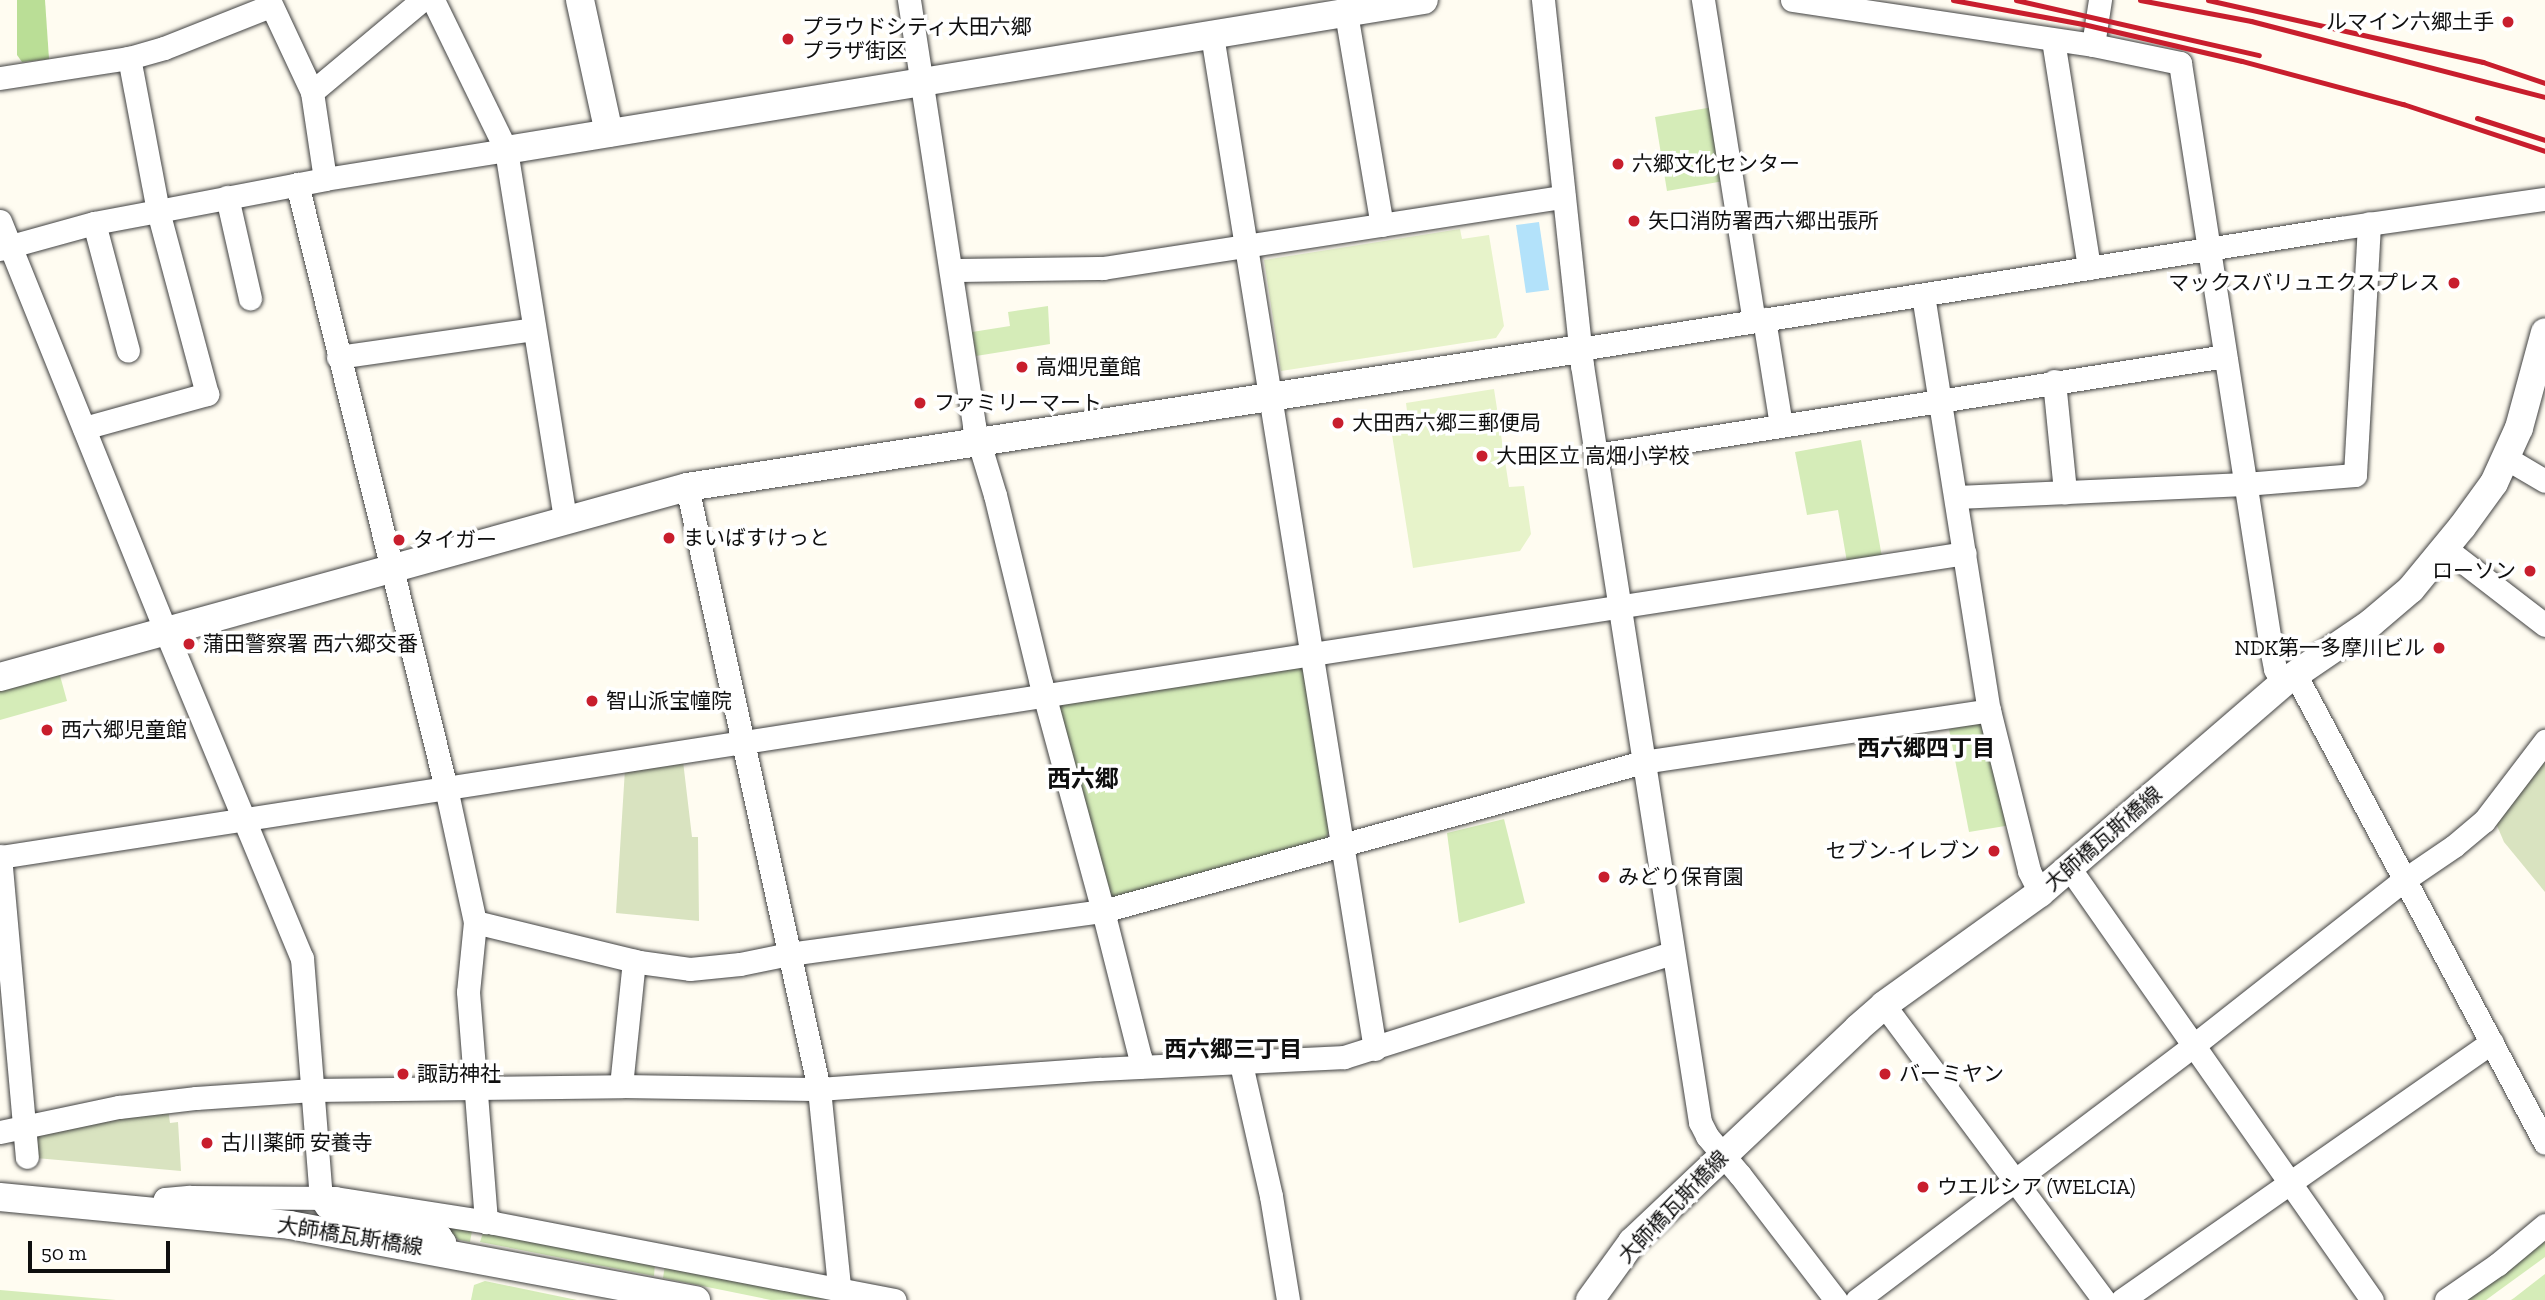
<!DOCTYPE html>
<meta charset="utf-8">
<style>
body{margin:0}
#map{position:relative;width:2545px;height:1300px;overflow:hidden;background:#fffcf1;font-family:"Zilla Slab","Noto Sans JP",serif}
div>[style]{position:absolute}
.green>*{inset:0;background:#d5ecb8}
.forest>*{inset:0;background:#bade96}
.cemetery>*{inset:0;background:#d9e3c0}
.pitch>*{inset:0;background:#e7f3ca}
.water>*{inset:0;background:#b3e2fa}
.roads{filter:drop-shadow(0 0 2px #424242) drop-shadow(0 0 2px #424242)}
.minor>*{height:23px;margin:-11.5px;padding:0 11.5px;transform-origin:11.5px;border-radius:11.5px;background:#fff}
.tertiary>*{height:28px;margin:-14px;padding:0 14px;transform-origin:14px;border-radius:14px;background:#fff}
.rail>*{height:5px;margin:-2.5px;padding:0 2.5px;transform-origin:2.5px;border-radius:2.5px;background:#c81e2d}
.dots>*{width:19px;height:19px;translate:-50% -50%;box-sizing:border-box;border:4px solid #fff;border-radius:50%}
span{translate:-50% -50%;white-space:nowrap;text-align:center;line-height:1.15;-webkit-text-stroke:7px #fff;paint-order:stroke}
.poi-label{font-size:21px;color:#0f0f0f}
.right{translate:-100% -50%;text-align:right}
.left{translate:0 -50%;text-align:left}
.street-label{font-size:21px;color:#0f0f0f}
.neighbourhood-label{font-size:23px;color:#0f0f0f;font-weight:700}
.quarter-label{font-size:24px;color:#0f0f0f;font-weight:700}
.scale{position:absolute;left:28px;top:1241px;width:142px;height:32px;box-sizing:border-box;border:4px solid #0f0f0f;border-top:0;padding-left:9px;font-size:21px;line-height:24px;white-space:nowrap;color:#0f0f0f;-webkit-text-stroke:5px #fff;paint-order:stroke}
</style>
<div id="map">
<div class="green">
<i style="clip-path:polygon(1713px 107px,1724px 181px,1667px 191px,1655px 117px)"></i>
<i style="clip-path:polygon(1048px 306px,1050px 344px,976px 356px,972px 332px,1010px 326px,1008px 312px)"></i>
<i style="clip-path:polygon(1861px 440px,1882px 557px,1847px 562px,1838px 510px,1807px 515px,1795px 452px)"></i>
<i style="clip-path:polygon(1301px 666px,1306px 674px,1329px 832px,1324px 841px,1115px 898px,1106px 893px,1057px 707px,1063px 700px)"></i>
<i style="clip-path:polygon(59px 672px,67px 701px,0 720px,0 688px)"></i>
<i style="clip-path:polygon(1978px 724px,1986px 725px,2011px 825px,1969px 832px,1949px 729px)"></i>
<i style="clip-path:polygon(1504px 819px,1525px 903px,1459px 923px,1447px 833px)"></i>
<i style="clip-path:polygon(379px 1211px,472px 1231px,470px 1242px,459px 1240px,450px 1233px)"></i>
<i style="clip-path:polygon(2545px 1232px,2545px 1257px,2486px 1300px,2461px 1300px)"></i>
<i style="clip-path:polygon(483px 1233px,655px 1263px,654px 1276px,480px 1242px)"></i>
<i style="clip-path:polygon(665px 1265px,831px 1299px,771px 1300px,663px 1278px)"></i>
<i style="clip-path:polygon(2545px 1274px,2545px 1300px,2511px 1300px,2514px 1298px)"></i>
<i style="clip-path:polygon(485px 1281px,577px 1300px,471px 1300px,474px 1285px)"></i>
<i style="clip-path:polygon(0 1290px,116px 1300px,0 1300px)"></i>
</div>
<div class="forest">
<i style="clip-path:polygon(17px 0,45px 0,49px 59px,22px 62px,17px 55px)"></i>
</div>
<div class="cemetery">
<i style="clip-path:polygon(2545px 754px,2545px 892px,2504px 842px,2495px 821px)"></i>
<i style="clip-path:polygon(683px 761px,692px 837px,698px 837px,699px 921px,616px 913px,625px 769px)"></i>
<i style="clip-path:polygon(168px 1109px,170px 1123px,178px 1122px,181px 1171px,36px 1158px,34px 1132px)"></i>
</div>
<div class="pitch">
<i style="clip-path:polygon(1460px 229px,1462px 239px,1489px 235px,1504px 326px,1496px 338px,1281px 371px,1264px 260px)"></i>
<i style="clip-path:polygon(1494px 389px,1509px 487px,1524px 486px,1531px 534px,1520px 551px,1413px 568px,1390px 422px,1408px 419px,1406px 403px)"></i>
</div>
<div class="water">
<i style="clip-path:polygon(1539px 222px,1549px 290px,1526px 293px,1516px 225px)"></i>
</div>
<div class="roads">
<div class="minor">
<i style="left:269px;top:0;width:102px;rotate:64.9deg"></i>
<i style="left:433px;top:0;width:167px;rotate:64deg"></i>
<i style="left:506px;top:150px;width:375px;rotate:80.9deg"></i>
<i style="left:909px;top:0;width:431px;rotate:81.3deg"></i>
<i style="left:974px;top:426px;width:72px;rotate:73.1deg"></i>
<i style="left:995px;top:495px;width:194px;rotate:76.3deg"></i>
<i style="left:1041px;top:683px;width:236px;rotate:74.8deg"></i>
<i style="left:1103px;top:911px;width:151px;rotate:75.8deg"></i>
<i style="left:1140px;top:1057px;width:10px;rotate:96deg"></i>
<i style="left:1543px;top:0;width:367px;rotate:83.9deg"></i>
<i style="left:1582px;top:365px;width:766px;rotate:81.14deg"></i>
<i style="left:1700px;top:1122px;width:16px;rotate:63deg"></i>
<i style="left:1707px;top:1136px;width:51px;rotate:49.8deg"></i>
<i style="left:1740px;top:1175px;width:158px;rotate:52.5deg"></i>
<i style="left:1703px;top:0;width:325px;rotate:81deg"></i>
<i style="left:1792px;top:0;width:304px;rotate:8.5deg"></i>
<i style="left:2093px;top:45px;width:89px;rotate:11.7deg"></i>
<i style="left:2180px;top:63px;width:592px;rotate:81.16deg"></i>
<i style="left:2271px;top:648px;width:21px;rotate:79deg"></i>
<i style="left:2275px;top:669px;width:16px;rotate:60deg"></i>
<i style="left:1346px;top:13px;width:215px;rotate:80.4deg"></i>
<i style="left:1212px;top:35px;width:1027px;rotate:80.87deg"></i>
<i style="left:2053px;top:40px;width:231px;rotate:81deg"></i>
<i style="left:2093px;top:45px;width:46px;rotate:-81.2deg"></i>
<i style="left:0;top:78px;width:131px;rotate:-8.8deg"></i>
<i style="left:129px;top:58px;width:36px;rotate:-16deg"></i>
<i style="left:164px;top:48px;width:114px;rotate:-21.6deg"></i>
<i style="left:325px;top:179px;width:88px;rotate:-98.5deg"></i>
<i style="left:312px;top:92px;width:143px;rotate:-39.9deg"></i>
<i style="left:297px;top:184px;width:622px;rotate:76.14deg"></i>
<i style="left:446px;top:788px;width:137px;rotate:77.8deg"></i>
<i style="left:475px;top:922px;width:70px;rotate:95.7deg"></i>
<i style="left:468px;top:992px;width:231px;rotate:85.5deg"></i>
<i style="left:227px;top:197px;width:104px;rotate:77.2deg"></i>
<i style="left:0;top:221px;width:443px;rotate:68deg"></i>
<i style="left:166px;top:632px;width:353px;rotate:67.4deg"></i>
<i style="left:302px;top:958px;width:242px;rotate:85.5deg"></i>
<i style="left:321px;top:1199px;width:9px;rotate:54deg"></i>
<i style="left:326px;top:1206px;width:118px;rotate:14.7deg"></i>
<i style="left:440px;top:1236px;width:7px;rotate:56deg"></i>
<i style="left:444px;top:1242px;width:9px;rotate:90deg"></i>
<i style="left:94px;top:223px;width:132px;rotate:75.1deg"></i>
<i style="left:0;top:249px;width:98px;rotate:-15.5deg"></i>
<i style="left:94px;top:223px;width:65px;rotate:-10.6deg"></i>
<i style="left:158px;top:211px;width:170px;rotate:-10.8deg"></i>
<i style="left:325px;top:179px;width:183px;rotate:-9.1deg"></i>
<i style="left:952px;top:270px;width:151px;rotate:-0.8deg"></i>
<i style="left:1103px;top:268px;width:466px;rotate:-8.8deg"></i>
<i style="left:1923px;top:295px;width:420px;rotate:81deg"></i>
<i style="left:1989px;top:710px;width:166px;rotate:76deg"></i>
<i style="left:2029px;top:871px;width:25px;rotate:63deg"></i>
<i style="left:1764px;top:319px;width:107px;rotate:80.9deg"></i>
<i style="left:1580px;top:349px;width:770px;rotate:-9.05deg"></i>
<i style="left:2340px;top:228px;width:207px;rotate:-8.1deg"></i>
<i style="left:338px;top:357px;width:198px;rotate:-8.1deg"></i>
<i style="left:2054px;top:381px;width:112px;rotate:84.3deg"></i>
<i style="left:84px;top:428px;width:128px;rotate:-15.5deg"></i>
<i style="left:207px;top:394px;width:189px;rotate:-105deg"></i>
<i style="left:158px;top:211px;width:156px;rotate:-100.7deg"></i>
<i style="left:1596px;top:455px;width:637px;rotate:-8.94deg"></i>
<i style="left:2506px;top:458px;width:45px;rotate:30.5deg"></i>
<i style="left:687px;top:487px;width:616px;rotate:77.63deg"></i>
<i style="left:819px;top:1089px;width:199px;rotate:84.2deg"></i>
<i style="left:1957px;top:497px;width:288px;rotate:-2.6deg"></i>
<i style="left:2245px;top:484px;width:110px;rotate:-4.7deg"></i>
<i style="left:2355px;top:475px;width:252px;rotate:-86.8deg"></i>
<i style="left:2445px;top:548px;width:126px;rotate:37.6deg"></i>
<i style="left:2295px;top:674px;width:531px;rotate:61.94deg"></i>
<i style="left:0;top:856px;width:302px;rotate:84.9deg"></i>
<i style="left:0;top:857px;width:1988px;rotate:-8.79deg"></i>
<i style="left:2070px;top:869px;width:526px;rotate:54.98deg"></i>
<i style="left:475px;top:922px;width:169px;rotate:13.7deg"></i>
<i style="left:639px;top:962px;width:51px;rotate:7.8deg"></i>
<i style="left:690px;top:969px;width:50px;rotate:-5.7deg"></i>
<i style="left:740px;top:964px;width:50px;rotate:-11.5deg"></i>
<i style="left:789px;top:954px;width:317px;rotate:-7.8deg"></i>
<i style="left:1103px;top:911px;width:560px;rotate:-15.43deg"></i>
<i style="left:1643px;top:762px;width:350px;rotate:-8.5deg"></i>
<i style="left:1884px;top:1005px;width:368px;rotate:53.3deg"></i>
<i style="left:1241px;top:1064px;width:135px;rotate:77.2deg"></i>
<i style="left:1271px;top:1196px;width:105px;rotate:80.7deg"></i>
<i style="left:621px;top:1086px;width:126px;rotate:-84.1deg"></i>
<i style="left:0;top:1132px;width:122px;rotate:-11.9deg"></i>
<i style="left:119px;top:1107px;width:78px;rotate:-6.7deg"></i>
<i style="left:196px;top:1098px;width:117px;rotate:-3.9deg"></i>
<i style="left:313px;top:1090px;width:308px;rotate:-0.7deg"></i>
<i style="left:621px;top:1086px;width:198px;rotate:0.9deg"></i>
<i style="left:819px;top:1089px;width:282px;rotate:-4.1deg"></i>
<i style="left:1100px;top:1069px;width:244px;rotate:-2.8deg"></i>
<i style="left:1344px;top:1057px;width:344px;rotate:-17.6deg"></i>
<i style="left:160px;top:1211px;width:13px;rotate:-67deg"></i>
<i style="left:165px;top:1199px;width:25px;rotate:-5deg"></i>
<i style="left:190px;top:1197px;width:145px;rotate:0.4deg"></i>
<i style="left:335px;top:1198px;width:161px;rotate:8.9deg"></i>
<i style="left:494px;top:1223px;width:408px;rotate:10.9deg"></i>
<i style="left:1857px;top:1300px;width:423px;rotate:-37.1deg"></i>
<i style="left:2194px;top:1045px;width:267px;rotate:-38.2deg"></i>
<i style="left:2404px;top:880px;width:60px;rotate:-34.2deg"></i>
<i style="left:2454px;top:846px;width:39px;rotate:-40deg"></i>
<i style="left:2484px;top:821px;width:101px;rotate:-52.7deg"></i>
<i style="left:2122px;top:1300px;width:451px;rotate:-34.9deg"></i>
<i style="left:2446px;top:1300px;width:63px;rotate:-34.7deg"></i>
<i style="left:2498px;top:1264px;width:61px;rotate:-39.7deg"></i>
</div>
<div class="tertiary">
<i style="left:580px;top:0;width:136px;rotate:77.7deg"></i>
<i style="left:506px;top:150px;width:930px;rotate:-9.28deg"></i>
<i style="left:0;top:677px;width:713px;rotate:-15.46deg"></i>
<i style="left:687px;top:487px;width:904px;rotate:-8.78deg"></i>
<i style="left:0;top:1197px;width:291px;rotate:5.5deg"></i>
<i style="left:290px;top:1225px;width:413px;rotate:10.5deg"></i>
<i style="left:1590px;top:1300px;width:72px;rotate:-54.1deg"></i>
<i style="left:1632px;top:1242px;width:311px;rotate:-43.4deg"></i>
<i style="left:1858px;top:1028px;width:35px;rotate:-41deg"></i>
<i style="left:1884px;top:1005px;width:192px;rotate:-35.7deg"></i>
<i style="left:2040px;top:893px;width:321px;rotate:-40.8deg"></i>
<i style="left:2283px;top:683px;width:107px;rotate:-34.3deg"></i>
<i style="left:2371px;top:623px;width:52px;rotate:-40.4deg"></i>
<i style="left:2411px;top:589px;width:80px;rotate:-50.6deg"></i>
<i style="left:2462px;top:527px;width:54px;rotate:-54deg"></i>
<i style="left:2494px;top:483px;width:60px;rotate:-65.6deg"></i>
<i style="left:2519px;top:428px;width:99px;rotate:-74.8deg"></i>
</div>
</div>
<div class="rail">
<i style="left:1953px;top:0;width:132px;rotate:10.5deg"></i>
<i style="left:2083px;top:24px;width:163px;rotate:13.1deg"></i>
<i style="left:2242px;top:61px;width:167px;rotate:15deg"></i>
<i style="left:2403px;top:104px;width:150px;rotate:18.3deg"></i>
<i style="left:2016px;top:0;width:249px;rotate:12.8deg"></i>
<i style="left:2140px;top:0;width:113px;rotate:10.7deg"></i>
<i style="left:2251px;top:21px;width:304px;rotate:14.5deg"></i>
<i style="left:2208px;top:0;width:282px;rotate:12.7deg"></i>
<i style="left:2483px;top:62px;width:65px;rotate:18.7deg"></i>
<i style="left:2477px;top:118px;width:71px;rotate:17.9deg"></i>
</div>
<div class="dots">
<i style="left:2508px;top:22px;background:#c81e2d"></i>
<i style="left:788px;top:39px;background:#c81e2d"></i>
<i style="left:1618px;top:164px;background:#c81e2d"></i>
<i style="left:1634px;top:221px;background:#c81e2d"></i>
<i style="left:2454px;top:283px;background:#c81e2d"></i>
<i style="left:1022px;top:367px;background:#c81e2d"></i>
<i style="left:920px;top:403px;background:#c81e2d"></i>
<i style="left:1338px;top:423px;background:#c81e2d"></i>
<i style="left:1482px;top:456px;background:#c81e2d"></i>
<i style="left:669px;top:538px;background:#c81e2d"></i>
<i style="left:399px;top:540px;background:#c81e2d"></i>
<i style="left:2530px;top:571px;background:#c81e2d"></i>
<i style="left:189px;top:644px;background:#c81e2d"></i>
<i style="left:2439px;top:648px;background:#c81e2d"></i>
<i style="left:592px;top:701px;background:#c81e2d"></i>
<i style="left:47px;top:730px;background:#c81e2d"></i>
<i style="left:1994px;top:851px;background:#c81e2d"></i>
<i style="left:1604px;top:877px;background:#c81e2d"></i>
<i style="left:403px;top:1074px;background:#c81e2d"></i>
<i style="left:1885px;top:1074px;background:#c81e2d"></i>
<i style="left:207px;top:1143px;background:#c81e2d"></i>
<i style="left:1923px;top:1187px;background:#c81e2d"></i>
</div>
<div class="poi-label">
<span class="right" style="left:2494px;top:22px">ルマイン六郷土手</span>
<span class="left" style="left:802px;top:39px">プラウドシティ大田六郷<br>プラザ街区</span>
<span class="left" style="left:1632px;top:164px">六郷文化センター</span>
<span class="left" style="left:1648px;top:221px">矢口消防署西六郷出張所</span>
<span class="right" style="left:2440px;top:283px">マックスバリュエクスプレス</span>
<span class="left" style="left:1036px;top:367px">高畑児童館</span>
<span class="left" style="left:934px;top:403px">ファミリーマート</span>
<span class="left" style="left:1352px;top:423px">大田西六郷三郵便局</span>
<span class="left" style="left:1496px;top:456px">大田区立 高畑小学校</span>
<span class="left" style="left:683px;top:538px">まいばすけっと</span>
<span class="left" style="left:413px;top:540px">タイガー</span>
<span class="right" style="left:2516px;top:571px">ローソン</span>
<span class="left" style="left:203px;top:644px">蒲田警察署 西六郷交番</span>
<span class="right" style="left:2425px;top:648px">NDK第一多摩川ビル</span>
<span class="left" style="left:606px;top:701px">智山派宝幢院</span>
<span class="left" style="left:61px;top:730px">西六郷児童館</span>
<span class="right" style="left:1980px;top:851px">セブン-イレブン</span>
<span class="left" style="left:1618px;top:877px">みどり保育園</span>
<span class="left" style="left:417px;top:1074px">諏訪神社</span>
<span class="left" style="left:1899px;top:1074px">バーミヤン</span>
<span class="left" style="left:221px;top:1143px">古川薬師 安養寺</span>
<span class="left" style="left:1937px;top:1187px">ウエルシア (WELCIA)</span>
</div>
<div class="street-label">
<span style="left:2103px;top:839px;rotate:-41deg">大師橋瓦斯橋線</span>
<span style="left:1673px;top:1207px;rotate:-46deg">大師橋瓦斯橋線</span>
<span style="left:350px;top:1236px;rotate:9deg">大師橋瓦斯橋線</span>
</div>
<div class="neighbourhood-label">
<span style="left:1926px;top:748px">西六郷四丁目</span>
<span style="left:1233px;top:1049px">西六郷三丁目</span>
</div>
<div class="quarter-label">
<span style="left:1083px;top:779px">西六郷</span>
</div>
<div class="scale">50 m</div>
</div>
